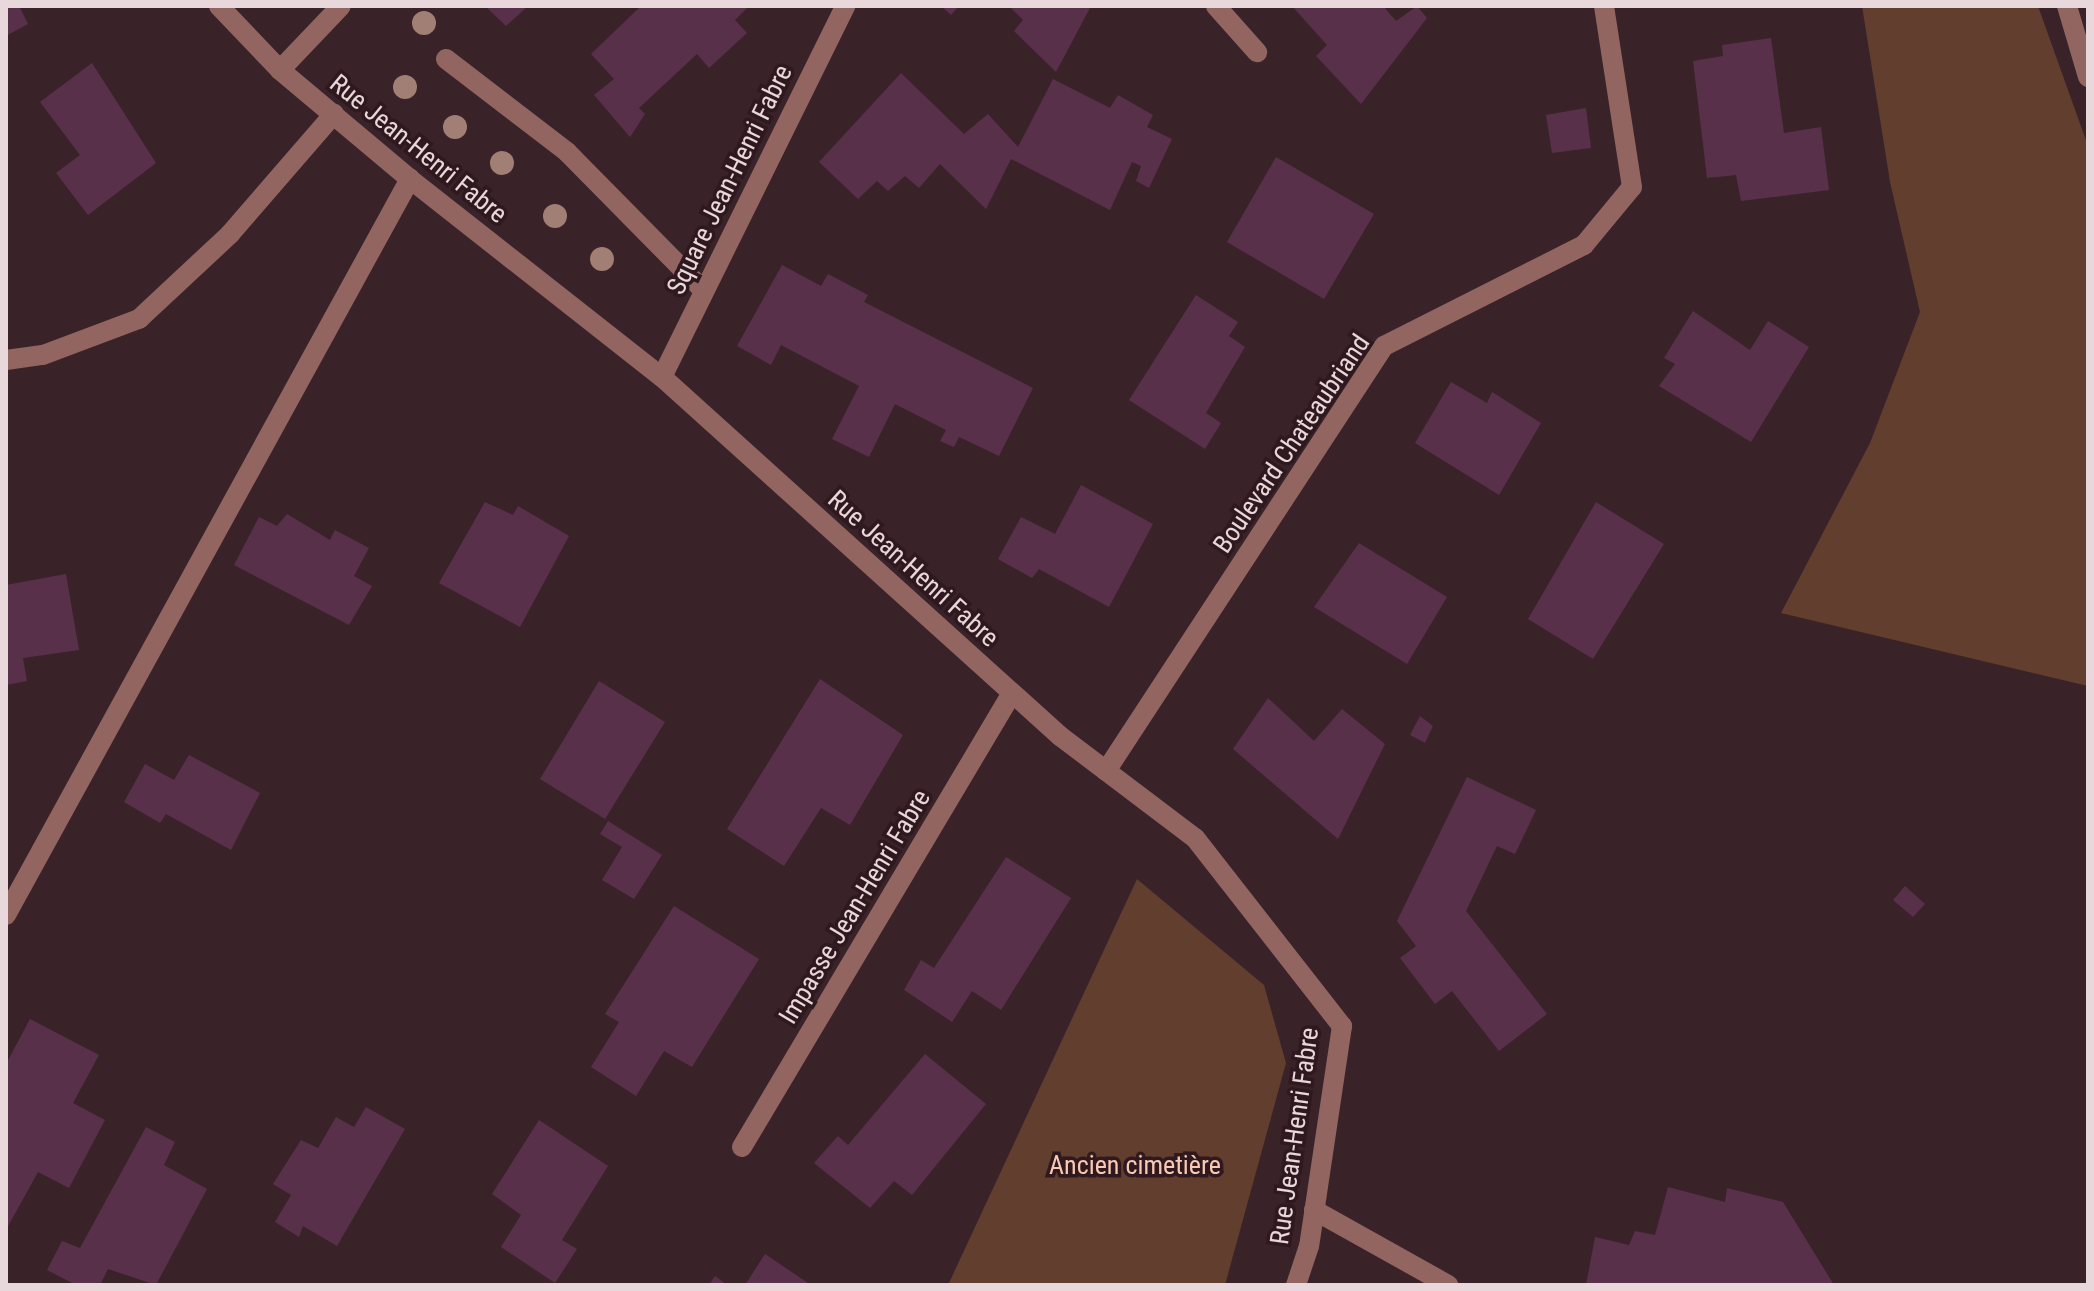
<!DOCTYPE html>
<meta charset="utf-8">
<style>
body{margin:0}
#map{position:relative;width:2094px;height:1291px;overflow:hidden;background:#392328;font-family:"Roboto Condensed",sans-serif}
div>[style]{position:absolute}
.green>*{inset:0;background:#613e2d}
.building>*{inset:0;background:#59304a}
.minor>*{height:20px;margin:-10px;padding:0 10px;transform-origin:10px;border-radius:10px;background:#926561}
.trees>*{width:24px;height:24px;margin:-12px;border-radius:50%;background:#a27f75}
span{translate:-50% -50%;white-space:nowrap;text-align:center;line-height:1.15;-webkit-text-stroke:7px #2f191f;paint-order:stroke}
.street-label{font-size:26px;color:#e8d8db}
.park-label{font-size:26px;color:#f8cab4}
.frame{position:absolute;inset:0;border:8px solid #e8d8db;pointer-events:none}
</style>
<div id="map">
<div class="green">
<i style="clip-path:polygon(1862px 6px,2038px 6px,2088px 146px,2088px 686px,1781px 613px,1870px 443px,1920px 312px,1890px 182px)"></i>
<i style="clip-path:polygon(1137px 879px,1264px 985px,1286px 1063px,1225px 1285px,948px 1285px)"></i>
</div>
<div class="building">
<i style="clip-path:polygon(6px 6px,19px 6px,28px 24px,6px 36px)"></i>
<i style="clip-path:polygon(485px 6px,528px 6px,506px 26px)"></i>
<i style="clip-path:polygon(641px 6px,749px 6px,735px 20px,747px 33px,709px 68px,697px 54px,639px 108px,645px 114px,630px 137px,594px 95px,614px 79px,591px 54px)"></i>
<i style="clip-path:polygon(941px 6px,959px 6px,951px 15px)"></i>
<i style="clip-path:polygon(1009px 6px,1091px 6px,1056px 72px,1014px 31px,1023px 20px)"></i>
<i style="clip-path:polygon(1292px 6px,1383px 6px,1396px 21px,1417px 6px,1427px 18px,1361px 104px,1316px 56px,1327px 45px)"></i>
<i style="clip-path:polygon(1771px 38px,1784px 133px,1821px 127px,1829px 190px,1741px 201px,1736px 175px,1707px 178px,1693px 61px,1723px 56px,1722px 45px)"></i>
<i style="clip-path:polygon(92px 63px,156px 163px,88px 215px,56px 173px,80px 155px,40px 102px)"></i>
<i style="clip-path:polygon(901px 73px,964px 134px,988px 114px,1018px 147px,1053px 79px,1110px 108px,1118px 95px,1153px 115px,1147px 127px,1172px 139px,1149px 188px,1136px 181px,1141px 166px,1132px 162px,1110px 210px,1011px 159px,986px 209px,940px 164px,919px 188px,905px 176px,888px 191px,877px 181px,858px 199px,819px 162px)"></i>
<i style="clip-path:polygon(1586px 108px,1591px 148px,1552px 153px,1546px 115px)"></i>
<i style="clip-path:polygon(1276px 157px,1374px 214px,1324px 299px,1227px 242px)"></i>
<i style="clip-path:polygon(782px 265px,821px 286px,828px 274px,868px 295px,864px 302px,1033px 388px,999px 456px,959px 437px,954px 447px,940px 441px,946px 430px,895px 404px,869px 457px,832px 439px,859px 386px,781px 345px,771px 365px,737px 346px)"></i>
<i style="clip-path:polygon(1196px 295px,1238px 322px,1229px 336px,1245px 347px,1206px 413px,1221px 423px,1205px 449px,1129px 400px)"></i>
<i style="clip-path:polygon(1693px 311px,1750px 350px,1768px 321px,1809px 347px,1751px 442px,1659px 386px,1675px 364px,1664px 358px)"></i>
<i style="clip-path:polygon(1451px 382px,1487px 403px,1492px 392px,1541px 423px,1499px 495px,1415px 443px)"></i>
<i style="clip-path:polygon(1081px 485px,1153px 524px,1109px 607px,1039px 569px,1032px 578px,998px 559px,1021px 517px,1055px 534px)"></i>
<i style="clip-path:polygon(485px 502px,513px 515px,518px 506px,569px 536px,520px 627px,439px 583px)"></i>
<i style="clip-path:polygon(1596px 502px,1664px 544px,1593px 659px,1528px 619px)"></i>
<i style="clip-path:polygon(287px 514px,330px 540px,335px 530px,369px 548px,354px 576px,372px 586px,349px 625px,234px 565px,259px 517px,277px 526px)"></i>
<i style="clip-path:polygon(1359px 543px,1447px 597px,1407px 664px,1314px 607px)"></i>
<i style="clip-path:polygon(66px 574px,79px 650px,23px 658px,27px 681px,6px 685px,6px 585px)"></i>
<i style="clip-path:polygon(820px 679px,903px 735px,850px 825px,821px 808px,784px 866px,727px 829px)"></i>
<i style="clip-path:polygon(599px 681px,665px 722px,605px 819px,540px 779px)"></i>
<i style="clip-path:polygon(1268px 698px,1314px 741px,1342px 709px,1385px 744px,1338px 839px,1233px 749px)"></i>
<i style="clip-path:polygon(1420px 716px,1433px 726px,1425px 743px,1410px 735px)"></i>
<i style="clip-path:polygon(189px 755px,260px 793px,231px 850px,166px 814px,160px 823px,124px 802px,145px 764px,174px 780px)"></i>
<i style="clip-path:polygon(1467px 777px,1536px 810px,1515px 854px,1497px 846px,1466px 911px,1547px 1014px,1499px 1051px,1452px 991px,1435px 1004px,1400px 958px,1416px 946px,1397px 921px)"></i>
<i style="clip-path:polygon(608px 821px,662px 855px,634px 899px,602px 880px,622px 847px,600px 834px)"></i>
<i style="clip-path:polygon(1006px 857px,1071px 898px,1001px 1010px,972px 991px,952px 1022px,904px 990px,921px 960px,934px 968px)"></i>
<i style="clip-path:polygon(1905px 886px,1925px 904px,1913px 917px,1893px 900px)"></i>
<i style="clip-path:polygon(674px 906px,759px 959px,692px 1067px,664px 1051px,636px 1096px,591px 1067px,619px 1022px,605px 1014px)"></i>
<i style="clip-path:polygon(30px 1019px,99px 1055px,73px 1103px,105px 1120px,69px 1188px,38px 1172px,6px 1230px,6px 1064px)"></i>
<i style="clip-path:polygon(925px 1054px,986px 1104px,912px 1195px,894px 1181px,870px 1208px,814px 1163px,838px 1136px,848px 1145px)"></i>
<i style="clip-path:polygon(366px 1107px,405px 1129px,337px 1246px,303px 1226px,299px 1237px,275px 1222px,291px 1195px,273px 1184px,301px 1140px,318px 1148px,336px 1117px,354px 1127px)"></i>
<i style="clip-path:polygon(539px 1120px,608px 1166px,562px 1240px,577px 1249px,555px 1283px,501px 1247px,521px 1215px,492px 1194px)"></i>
<i style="clip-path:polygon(146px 1127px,175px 1142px,164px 1165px,207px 1189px,156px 1285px,108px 1269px,100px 1285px,76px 1285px,47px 1270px,62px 1241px,80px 1248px)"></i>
<i style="clip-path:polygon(1668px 1187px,1725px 1202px,1727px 1188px,1783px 1202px,1834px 1285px,1586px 1285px,1595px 1237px,1629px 1245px,1635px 1231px,1655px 1235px)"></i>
<i style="clip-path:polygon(765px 1254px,811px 1285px,745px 1285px)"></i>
<i style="clip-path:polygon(715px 1276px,727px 1285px,709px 1285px)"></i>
</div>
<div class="minor">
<i style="left:219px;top:6px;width:88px;rotate:46.4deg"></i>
<i style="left:280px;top:70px;width:170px;rotate:40deg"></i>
<i style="left:410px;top:179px;width:320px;rotate:38.2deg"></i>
<i style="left:662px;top:377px;width:536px;rotate:42.05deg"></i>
<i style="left:1060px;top:736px;width:169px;rotate:37.1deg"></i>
<i style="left:1195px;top:838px;width:239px;rotate:52deg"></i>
<i style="left:1342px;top:1026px;width:222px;rotate:98.5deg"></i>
<i style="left:1309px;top:1246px;width:41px;rotate:108.4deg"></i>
<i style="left:1216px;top:6px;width:62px;rotate:48.3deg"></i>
<i style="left:2067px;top:6px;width:74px;rotate:73.5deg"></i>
<i style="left:446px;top:59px;width:153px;rotate:37.5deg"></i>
<i style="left:567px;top:152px;width:195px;rotate:45.4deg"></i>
<i style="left:280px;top:70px;width:88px;rotate:-46.4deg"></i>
<i style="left:6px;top:360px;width:37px;rotate:-8deg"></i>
<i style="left:43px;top:355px;width:103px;rotate:-20.6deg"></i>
<i style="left:139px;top:319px;width:125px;rotate:-43deg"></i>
<i style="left:230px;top:234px;width:159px;rotate:-49.1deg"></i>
<i style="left:662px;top:377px;width:414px;rotate:-63.7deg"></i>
<i style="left:1106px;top:771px;width:508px;rotate:-56.81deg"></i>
<i style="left:1384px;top:346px;width:224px;rotate:-26.8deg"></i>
<i style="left:1584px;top:245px;width:75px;rotate:-50.4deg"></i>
<i style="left:1632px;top:187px;width:183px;rotate:-98.8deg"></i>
<i style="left:6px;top:915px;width:840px;rotate:-61.24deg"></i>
<i style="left:742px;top:1147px;width:528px;rotate:-59.26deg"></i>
<i style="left:1314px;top:1210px;width:154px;rotate:29.2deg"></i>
</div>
<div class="trees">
<i style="left:424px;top:23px"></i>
<i style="left:405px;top:87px"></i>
<i style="left:455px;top:127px"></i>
<i style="left:502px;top:163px"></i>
<i style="left:555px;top:216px"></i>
<i style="left:602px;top:259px"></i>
</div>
<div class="street-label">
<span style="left:418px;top:149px;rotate:39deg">Rue Jean-Henri Fabre</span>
<span style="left:730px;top:180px;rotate:-64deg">Square Jean-Henri Fabre</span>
<span style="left:1292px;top:444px;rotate:-56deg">Boulevard Chateaubriand</span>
<span style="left:913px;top:569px;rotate:42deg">Rue Jean-Henri Fabre</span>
<span style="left:855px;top:907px;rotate:-59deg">Impasse Jean-Henri Fabre</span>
<span style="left:1295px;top:1136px;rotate:-82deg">Rue Jean-Henri Fabre</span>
</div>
<div class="park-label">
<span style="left:1135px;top:1166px">Ancien cimetière</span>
</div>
<div class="frame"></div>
</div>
